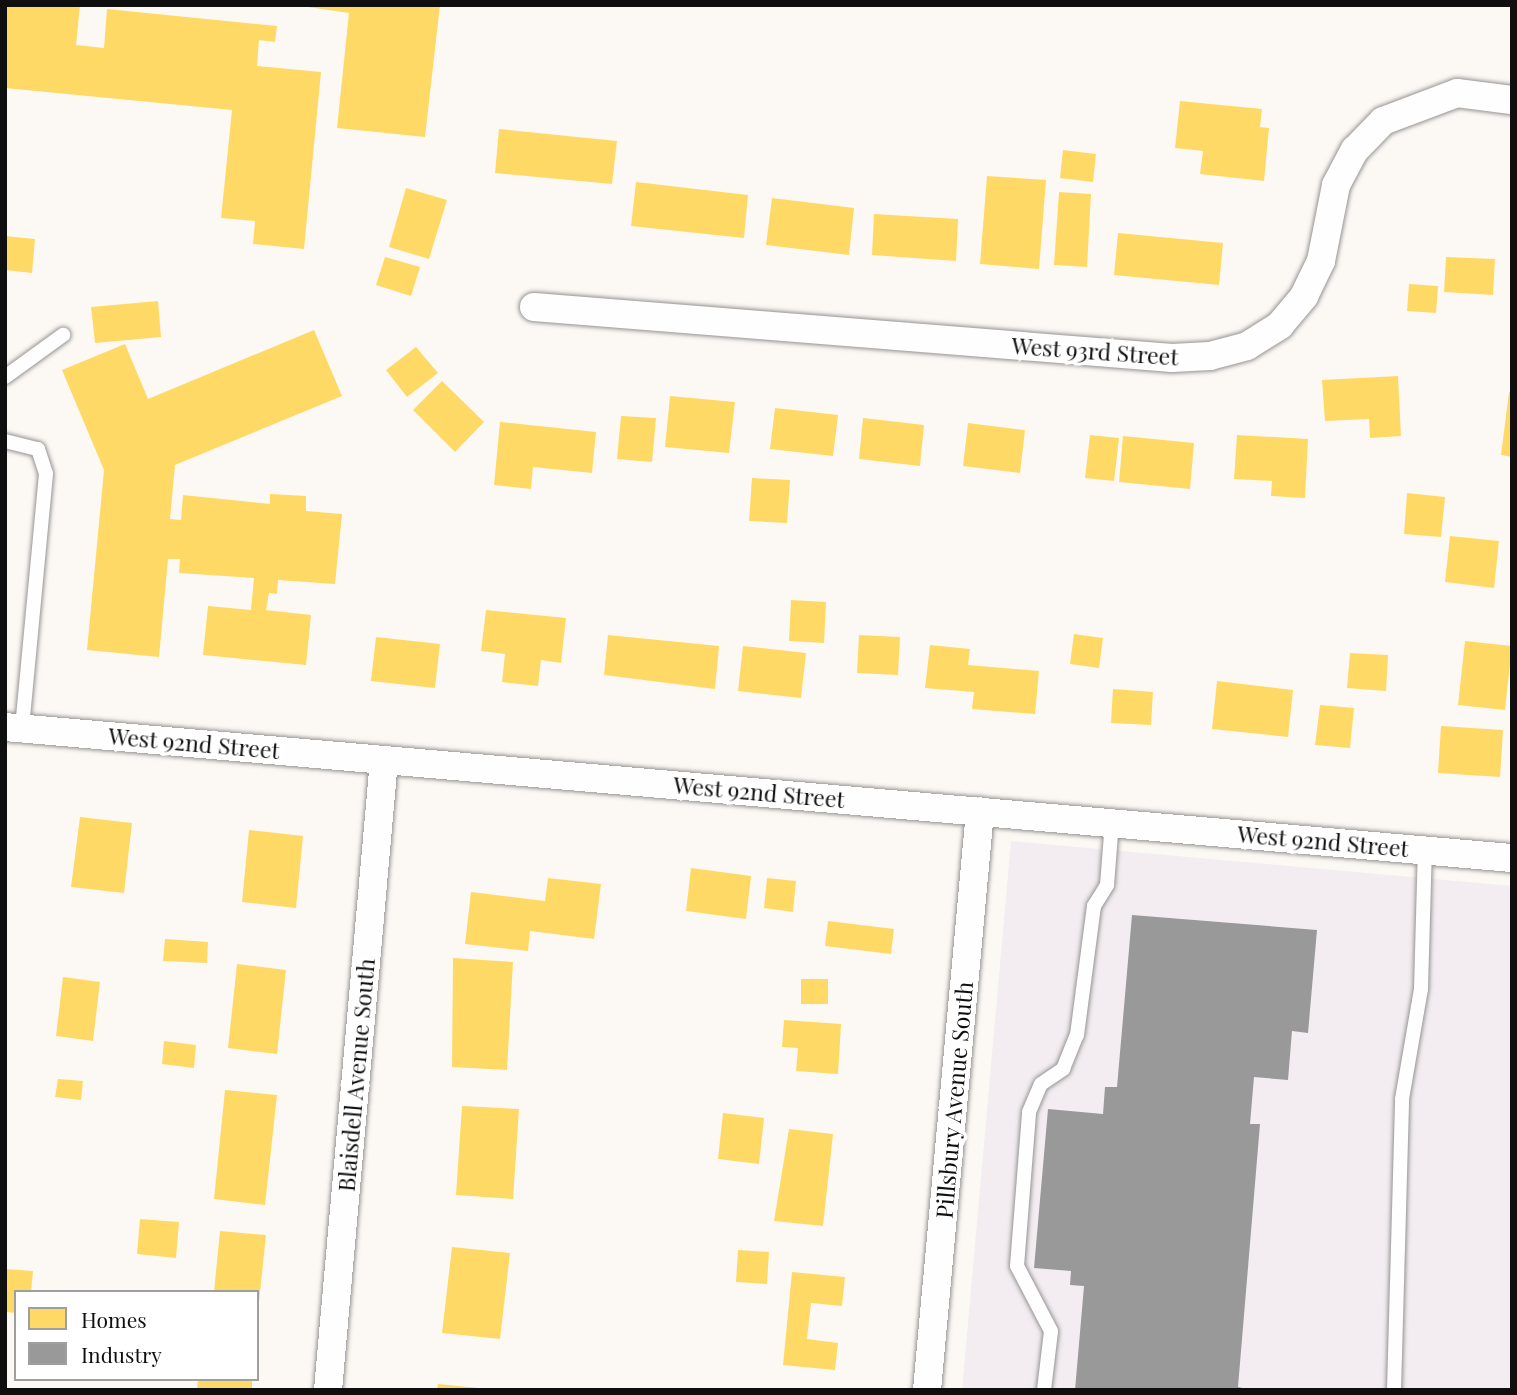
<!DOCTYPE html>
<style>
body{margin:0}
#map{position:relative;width:1517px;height:1395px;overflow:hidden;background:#fcf9f5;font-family:"Playfair Display",serif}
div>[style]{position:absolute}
.industrial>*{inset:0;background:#f3edf1}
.homes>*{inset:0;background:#ffd966}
.industry>*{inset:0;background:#999}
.roads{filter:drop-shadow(0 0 2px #969493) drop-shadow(0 0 2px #969493)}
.service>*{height:14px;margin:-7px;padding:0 7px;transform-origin:7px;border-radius:7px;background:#fffefe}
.minor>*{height:28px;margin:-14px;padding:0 14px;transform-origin:14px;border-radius:14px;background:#fffefe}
span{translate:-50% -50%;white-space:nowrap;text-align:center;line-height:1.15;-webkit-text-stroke:7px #fff;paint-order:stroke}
.street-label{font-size:23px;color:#0f0f0f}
.frame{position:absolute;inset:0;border:7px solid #0f0f0f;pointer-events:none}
.legend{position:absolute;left:14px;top:1290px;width:245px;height:91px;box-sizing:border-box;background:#fff;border:2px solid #9f9f9f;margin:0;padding:9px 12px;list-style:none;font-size:21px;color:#0f0f0f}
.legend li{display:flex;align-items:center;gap:14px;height:35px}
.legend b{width:35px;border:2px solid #9f9f9f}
</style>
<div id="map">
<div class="industrial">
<i style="clip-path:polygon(1011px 841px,1512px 886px,1512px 1390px,962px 1390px)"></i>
</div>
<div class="homes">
<i style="clip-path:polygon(5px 5px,80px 5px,76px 45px,104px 48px,107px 9px,277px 26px,275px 42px,259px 40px,257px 66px,321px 72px,304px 249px,253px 244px,255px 221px,221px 218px,232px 110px,5px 88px)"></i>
<i style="clip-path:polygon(440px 5px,425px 137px,337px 128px,349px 13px,294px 5px)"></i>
<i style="clip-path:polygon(1180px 101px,1262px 109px,1260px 127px,1269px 128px,1264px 181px,1200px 174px,1203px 151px,1175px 148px)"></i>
<i style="clip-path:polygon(499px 129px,617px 141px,612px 184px,495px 173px)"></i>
<i style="clip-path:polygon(1063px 150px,1096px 154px,1093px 182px,1060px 178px)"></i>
<i style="clip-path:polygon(987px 176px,1046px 180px,1039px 269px,980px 264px)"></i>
<i style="clip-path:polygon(636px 182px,748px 195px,744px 238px,631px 226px)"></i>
<i style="clip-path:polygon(406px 188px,447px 200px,429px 259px,389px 247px)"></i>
<i style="clip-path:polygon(1059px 192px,1091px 194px,1087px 267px,1054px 265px)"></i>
<i style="clip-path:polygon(772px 198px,854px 208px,849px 255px,766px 245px)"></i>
<i style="clip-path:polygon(874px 214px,958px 219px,956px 261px,872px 255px)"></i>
<i style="clip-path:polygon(1118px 233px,1223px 243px,1219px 285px,1114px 275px)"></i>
<i style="clip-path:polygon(5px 236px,35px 239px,32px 273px,5px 270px)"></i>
<i style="clip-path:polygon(385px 257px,420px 267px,411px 296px,376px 285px)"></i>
<i style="clip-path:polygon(1446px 257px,1495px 259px,1493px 295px,1444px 292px)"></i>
<i style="clip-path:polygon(1409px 284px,1438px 286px,1436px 313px,1407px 311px)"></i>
<i style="clip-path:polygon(158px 301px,161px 337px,95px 343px,91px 307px)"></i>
<i style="clip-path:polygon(314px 330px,342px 396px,175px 465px,170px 519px,181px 520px,183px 495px,270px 504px,270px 494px,306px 496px,306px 511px,342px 514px,335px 584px,278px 580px,277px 594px,269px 593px,266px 610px,311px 615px,306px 665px,203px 655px,208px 606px,251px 610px,254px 578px,179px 573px,180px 559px,168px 559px,159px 657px,87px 650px,104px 470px,62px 370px,125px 344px,148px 399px)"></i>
<i style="clip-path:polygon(416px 347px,438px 373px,407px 397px,386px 370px)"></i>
<i style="clip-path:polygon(1398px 376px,1401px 436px,1370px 438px,1369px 419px,1325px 421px,1322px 380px)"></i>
<i style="clip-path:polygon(442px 381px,484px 422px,455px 452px,413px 410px)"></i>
<i style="clip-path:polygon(1509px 392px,1512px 393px,1512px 457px,1501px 455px)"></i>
<i style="clip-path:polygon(670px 396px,735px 402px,729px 453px,665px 447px)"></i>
<i style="clip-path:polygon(775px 408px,838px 415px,833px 456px,770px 449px)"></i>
<i style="clip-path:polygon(621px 416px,656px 418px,652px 462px,617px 459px)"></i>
<i style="clip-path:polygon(863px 418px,924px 425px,920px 466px,859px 459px)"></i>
<i style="clip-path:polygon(500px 422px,596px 432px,592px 473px,533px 467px,531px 489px,494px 485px)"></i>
<i style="clip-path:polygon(968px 423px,1025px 430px,1020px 473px,963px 466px)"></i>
<i style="clip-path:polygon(1090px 435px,1119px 438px,1114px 481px,1085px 478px)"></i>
<i style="clip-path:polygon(1237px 435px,1308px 439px,1305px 498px,1271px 496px,1272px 481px,1234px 479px)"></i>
<i style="clip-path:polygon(1123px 436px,1194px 443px,1190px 489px,1119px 482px)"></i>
<i style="clip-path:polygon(752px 478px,790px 480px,787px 523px,749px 521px)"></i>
<i style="clip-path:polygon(1407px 493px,1445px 497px,1441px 537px,1404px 534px)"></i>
<i style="clip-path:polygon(1450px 536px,1499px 541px,1494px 588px,1445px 582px)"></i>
<i style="clip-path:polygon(791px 600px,826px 602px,824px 643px,789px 641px)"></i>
<i style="clip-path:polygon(486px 610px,566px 618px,561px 663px,541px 660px,538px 686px,502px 682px,505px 654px,481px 651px)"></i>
<i style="clip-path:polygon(1074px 634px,1103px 638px,1099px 668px,1070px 664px)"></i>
<i style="clip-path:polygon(608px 635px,719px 646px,715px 689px,604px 675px)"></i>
<i style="clip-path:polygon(859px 635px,900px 637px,898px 675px,857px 673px)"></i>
<i style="clip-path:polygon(376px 637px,440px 644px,435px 688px,371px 681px)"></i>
<i style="clip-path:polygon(1465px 641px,1512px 646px,1505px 710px,1458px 705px)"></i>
<i style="clip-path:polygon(930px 645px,970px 649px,968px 665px,1039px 671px,1035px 714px,972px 709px,974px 692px,925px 688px)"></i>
<i style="clip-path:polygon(743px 646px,806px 653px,801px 698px,738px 691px)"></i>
<i style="clip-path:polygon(1350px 653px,1388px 655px,1386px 691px,1347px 688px)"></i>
<i style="clip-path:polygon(1217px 681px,1293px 690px,1288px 737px,1212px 729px)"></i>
<i style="clip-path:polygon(1113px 689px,1153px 692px,1151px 725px,1111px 723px)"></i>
<i style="clip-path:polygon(1320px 705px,1354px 708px,1350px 748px,1315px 745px)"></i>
<i style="clip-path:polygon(1441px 726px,1503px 730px,1500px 777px,1438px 773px)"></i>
<i style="clip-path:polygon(80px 817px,132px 823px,124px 893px,71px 887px)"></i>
<i style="clip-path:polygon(249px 830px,303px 836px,296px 908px,242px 902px)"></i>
<i style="clip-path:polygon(691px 868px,751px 876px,746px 919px,686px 911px)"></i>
<i style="clip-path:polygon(548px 878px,601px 884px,594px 939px,530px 931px,528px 951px,465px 944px,471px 892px,545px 901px)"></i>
<i style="clip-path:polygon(767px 878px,796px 881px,793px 912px,764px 908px)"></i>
<i style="clip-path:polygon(828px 921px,894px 929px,891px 954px,825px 946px)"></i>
<i style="clip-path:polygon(165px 939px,208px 942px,207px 963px,163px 961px)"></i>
<i style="clip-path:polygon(453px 958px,513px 962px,507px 1070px,452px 1067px)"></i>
<i style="clip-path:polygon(237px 964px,286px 970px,277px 1054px,228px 1048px)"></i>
<i style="clip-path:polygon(63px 977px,100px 982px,93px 1041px,56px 1036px)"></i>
<i style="clip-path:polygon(801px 979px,828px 979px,828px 1004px,801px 1004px)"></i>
<i style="clip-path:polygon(784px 1020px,841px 1024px,838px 1074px,796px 1071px,798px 1048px,782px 1047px)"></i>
<i style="clip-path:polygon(164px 1041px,196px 1045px,194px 1068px,162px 1064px)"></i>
<i style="clip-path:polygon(58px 1079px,83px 1081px,81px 1100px,55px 1097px)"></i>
<i style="clip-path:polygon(225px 1090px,277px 1095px,265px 1205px,214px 1199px)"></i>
<i style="clip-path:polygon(462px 1106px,519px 1109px,513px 1199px,456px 1195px)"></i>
<i style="clip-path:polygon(723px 1113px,764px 1118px,759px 1164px,718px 1159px)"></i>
<i style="clip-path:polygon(789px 1129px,833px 1134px,823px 1226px,774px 1221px)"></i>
<i style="clip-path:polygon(140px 1219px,179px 1222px,176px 1258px,137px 1254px)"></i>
<i style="clip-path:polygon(220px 1231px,266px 1235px,259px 1302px,257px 1292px,214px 1292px)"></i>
<i style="clip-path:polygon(452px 1247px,510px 1253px,500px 1339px,442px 1333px)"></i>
<i style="clip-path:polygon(738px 1250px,769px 1252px,767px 1284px,736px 1282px)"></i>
<i style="clip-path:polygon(5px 1269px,33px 1271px,31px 1292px,16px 1292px,16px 1313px,5px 1312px)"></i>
<i style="clip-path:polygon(792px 1272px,845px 1277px,842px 1306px,811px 1303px,807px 1339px,838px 1343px,835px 1370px,783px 1365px)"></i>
<i style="clip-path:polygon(198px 1379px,252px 1379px,252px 1390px,197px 1390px)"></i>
<i style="clip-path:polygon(438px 1384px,478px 1388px,478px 1390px,437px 1390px)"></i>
</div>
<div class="industry">
<i style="clip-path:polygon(1132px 915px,1317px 930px,1308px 1033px,1292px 1031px,1288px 1080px,1254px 1077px,1250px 1124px,1260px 1124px,1238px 1387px,1251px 1390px,1075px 1390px,1084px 1286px,1070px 1285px,1071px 1271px,1034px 1268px,1048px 1109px,1103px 1114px,1105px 1087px,1117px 1087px)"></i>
</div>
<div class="roads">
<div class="service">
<i style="left:5px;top:377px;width:72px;rotate:-35.9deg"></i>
<i style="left:5px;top:441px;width:34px;rotate:14deg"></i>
<i style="left:38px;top:449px;width:26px;rotate:72deg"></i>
<i style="left:46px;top:474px;width:256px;rotate:95.4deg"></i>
<i style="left:1044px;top:1390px;width:59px;rotate:-83.2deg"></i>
<i style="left:1051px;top:1331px;width:73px;rotate:-117.6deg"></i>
<i style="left:1017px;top:1266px;width:154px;rotate:-85.5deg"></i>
<i style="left:1029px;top:1112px;width:30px;rotate:-67deg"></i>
<i style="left:1041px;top:1084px;width:27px;rotate:-34deg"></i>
<i style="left:1063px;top:1069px;width:37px;rotate:-68deg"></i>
<i style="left:1077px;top:1035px;width:130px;rotate:-82.5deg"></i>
<i style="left:1094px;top:906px;width:25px;rotate:-58deg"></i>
<i style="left:1107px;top:885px;width:63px;rotate:-85.5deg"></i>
<i style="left:1394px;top:1390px;width:291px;rotate:-88.4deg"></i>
<i style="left:1402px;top:1099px;width:112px;rotate:-80.2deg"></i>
<i style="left:1421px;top:989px;width:139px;rotate:-88.4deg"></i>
</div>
<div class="minor">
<i style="left:534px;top:307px;width:640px;rotate:4.57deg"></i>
<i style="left:1172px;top:358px;width:38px;rotate:-3deg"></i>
<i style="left:1210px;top:356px;width:38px;rotate:-15deg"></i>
<i style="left:1247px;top:346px;width:39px;rotate:-32deg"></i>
<i style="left:1280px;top:325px;width:38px;rotate:-50deg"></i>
<i style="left:1304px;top:296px;width:39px;rotate:-64deg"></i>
<i style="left:1321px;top:261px;width:77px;rotate:-78.8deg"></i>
<i style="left:1336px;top:185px;width:40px;rotate:-62deg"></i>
<i style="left:1355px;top:150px;width:40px;rotate:-46deg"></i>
<i style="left:1383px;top:121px;width:79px;rotate:-20.7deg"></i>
<i style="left:1457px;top:93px;width:55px;rotate:7.3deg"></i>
<i style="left:5px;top:727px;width:1513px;rotate:4.97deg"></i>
<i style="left:328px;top:1390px;width:632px;rotate:-84.92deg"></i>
<i style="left:927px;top:1390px;width:581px;rotate:-84.77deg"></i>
</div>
</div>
<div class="street-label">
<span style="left:1095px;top:351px;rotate:4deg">West 93rd Street</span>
<span style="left:194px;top:743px;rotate:5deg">West 92nd Street</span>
<span style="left:759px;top:792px;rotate:5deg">West 92nd Street</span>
<span style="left:1323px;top:841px;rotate:5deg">West 92nd Street</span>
<span style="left:356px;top:1075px;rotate:-85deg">Blaisdell Avenue South</span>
<span style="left:954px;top:1100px;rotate:-85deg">Pillsbury Avenue South</span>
</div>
<div class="frame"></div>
<ul class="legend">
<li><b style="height:19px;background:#ffd966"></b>Homes</li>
<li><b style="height:19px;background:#999"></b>Industry</li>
</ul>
</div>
